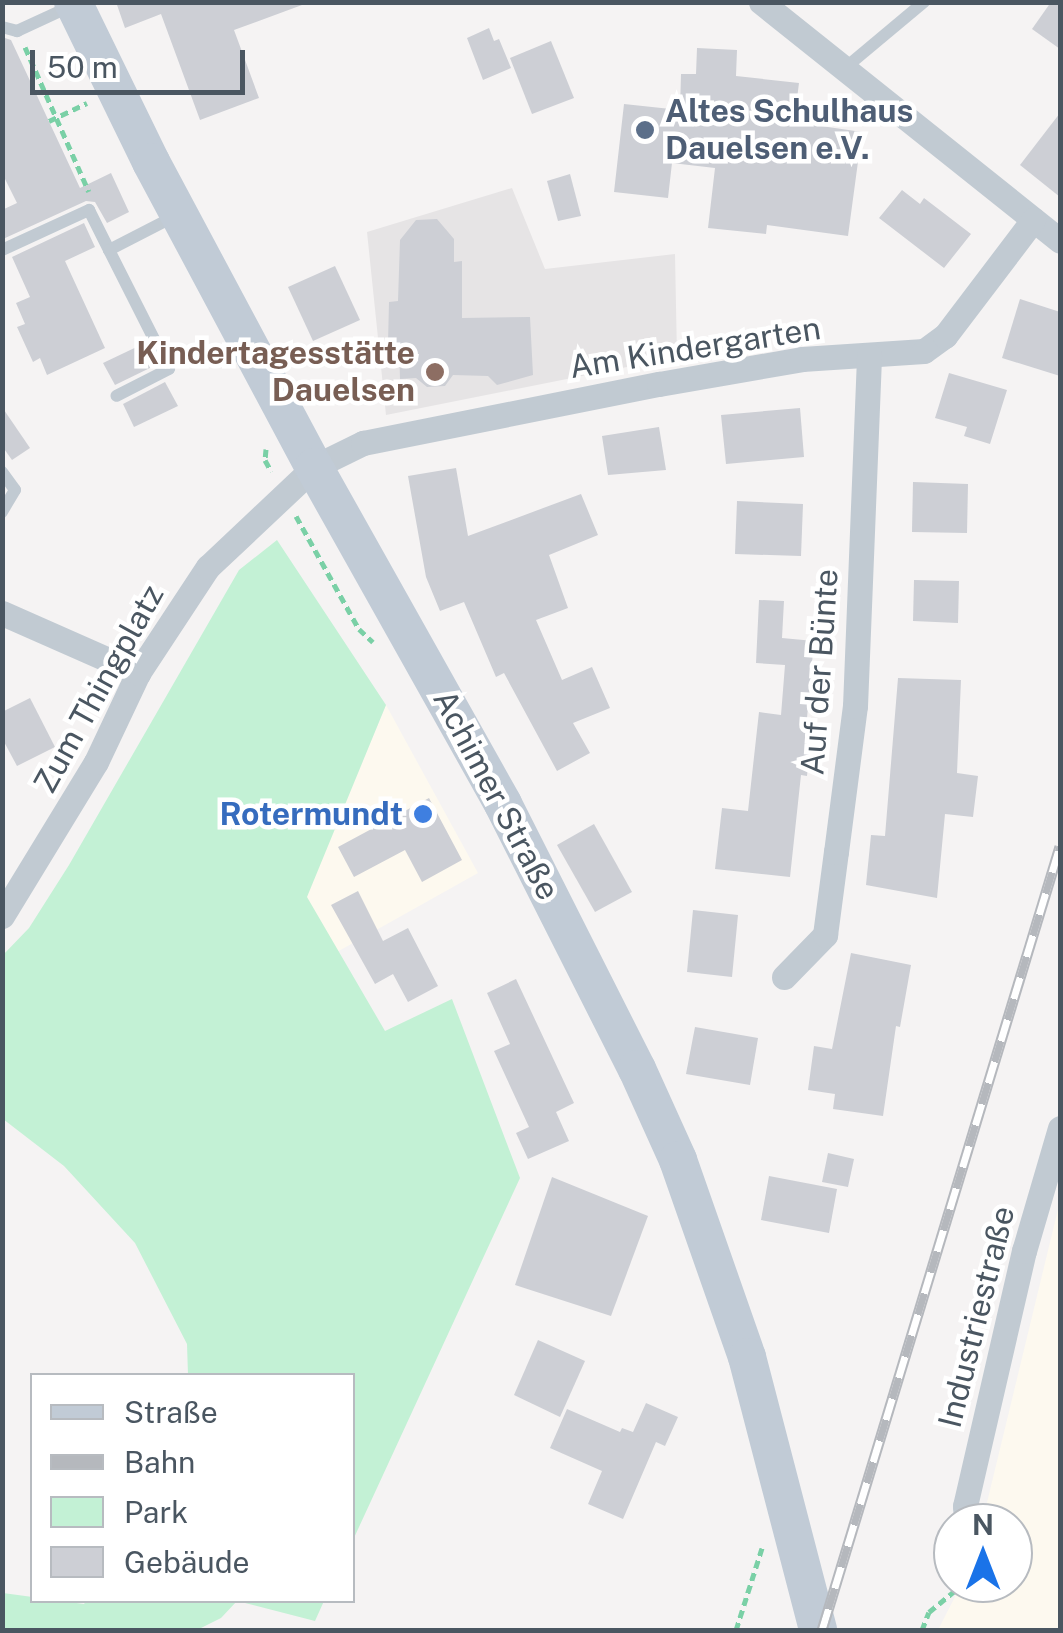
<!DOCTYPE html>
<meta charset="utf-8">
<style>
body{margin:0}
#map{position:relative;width:1063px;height:1633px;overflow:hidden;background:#f5f3f3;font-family:"Public Sans",sans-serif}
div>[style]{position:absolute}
.commercial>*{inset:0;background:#fdf9ef}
.education>*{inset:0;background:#e6e4e5}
.green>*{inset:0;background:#c3f1d5}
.building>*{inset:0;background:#cdcfd5}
.path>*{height:5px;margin-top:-2.5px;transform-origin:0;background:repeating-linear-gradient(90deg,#7ad0a6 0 8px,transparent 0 13px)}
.lane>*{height:12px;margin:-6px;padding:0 6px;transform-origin:6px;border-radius:6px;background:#c1cad2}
.street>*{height:25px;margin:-12.5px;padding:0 12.5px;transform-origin:12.5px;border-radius:12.5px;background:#c1cad2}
.secondary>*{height:38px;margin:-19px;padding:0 19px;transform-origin:19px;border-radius:19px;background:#c1cbd6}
.rail>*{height:11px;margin-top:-5.5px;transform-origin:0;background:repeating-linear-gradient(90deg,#fff 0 22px,#b5b8bd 0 44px);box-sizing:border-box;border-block:2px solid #b5b8bd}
.dots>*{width:28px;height:28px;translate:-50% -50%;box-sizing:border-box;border:5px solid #fff;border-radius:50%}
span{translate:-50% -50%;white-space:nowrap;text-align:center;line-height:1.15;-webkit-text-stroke:9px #fff;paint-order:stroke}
.service-label{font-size:32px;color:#4e5e75;font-weight:700}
.left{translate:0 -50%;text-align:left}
.street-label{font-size:32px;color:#4a5661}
.education-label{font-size:32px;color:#785e54;font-weight:700}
.right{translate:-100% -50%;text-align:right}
.shop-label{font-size:32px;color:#366cbe;font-weight:700}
.frame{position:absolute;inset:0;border:5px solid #4a5661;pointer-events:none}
.legend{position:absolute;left:30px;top:1373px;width:325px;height:230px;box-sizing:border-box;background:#fff;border:2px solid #b7bbc0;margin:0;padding:12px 18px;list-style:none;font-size:30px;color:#4a5661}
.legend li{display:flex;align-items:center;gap:20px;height:50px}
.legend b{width:50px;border:2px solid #b7bbc0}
.north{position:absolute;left:933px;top:1503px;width:100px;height:100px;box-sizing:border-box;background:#fff;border:2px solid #b7bbc0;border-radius:50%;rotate:0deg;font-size:28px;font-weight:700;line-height:40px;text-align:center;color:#4a5661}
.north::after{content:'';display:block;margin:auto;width:35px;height:45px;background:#1a73e8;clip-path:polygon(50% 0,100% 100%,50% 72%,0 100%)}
.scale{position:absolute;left:30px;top:50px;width:215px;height:45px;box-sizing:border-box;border:5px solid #4a5661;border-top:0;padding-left:12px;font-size:30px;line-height:35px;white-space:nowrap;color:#4a5661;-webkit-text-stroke:8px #fff;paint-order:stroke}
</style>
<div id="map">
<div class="commercial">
<i style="clip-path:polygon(386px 705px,478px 873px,337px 952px,306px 897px)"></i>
<i style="clip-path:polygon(1060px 1201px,1060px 1630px,938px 1630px,962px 1583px,1013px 1583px,1013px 1523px,982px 1523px)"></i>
</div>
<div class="education">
<i style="clip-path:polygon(512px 188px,545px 269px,675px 254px,677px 357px,386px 415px,367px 232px)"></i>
</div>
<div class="green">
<i style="clip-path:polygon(277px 540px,386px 705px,307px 897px,385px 1031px,452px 999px,520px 1178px,353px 1540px,352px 1376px,188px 1375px,187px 1344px,135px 1243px,64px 1166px,3px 1119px,3px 955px,29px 928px,69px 865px,239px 570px)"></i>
<i style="clip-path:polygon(3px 1593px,84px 1604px,87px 1600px,324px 1601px,315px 1621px,237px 1601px,221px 1618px,197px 1630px,3px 1630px)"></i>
</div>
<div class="building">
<i style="clip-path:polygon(116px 2px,302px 2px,302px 5px,234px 30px,259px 98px,200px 120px,161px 14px,125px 28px)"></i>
<i style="clip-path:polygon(1051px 2px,1060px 2px,1060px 49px,1032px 29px)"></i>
<i style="clip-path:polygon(489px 28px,494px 41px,499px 39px,511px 68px,483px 80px,467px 38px)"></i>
<i style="clip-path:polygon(2px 37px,11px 40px,80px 188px,111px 173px,129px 212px,107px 223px,95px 202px,86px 201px,3px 239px,2px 210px,17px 203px,2px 173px)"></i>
<i style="clip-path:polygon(551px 41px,574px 98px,532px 114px,510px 58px)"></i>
<i style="clip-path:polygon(697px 48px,737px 50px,736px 76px,799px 83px,794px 122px,862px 132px,848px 236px,767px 225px,766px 234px,708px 228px,715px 168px,672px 163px,668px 198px,614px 192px,624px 104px,680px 110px,681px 74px,696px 74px)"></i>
<i style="clip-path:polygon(1060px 113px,1060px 197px,1020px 165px)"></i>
<i style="clip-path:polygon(570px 174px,581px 216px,558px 221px,547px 181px)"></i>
<i style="clip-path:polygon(902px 190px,920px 204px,924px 198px,971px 234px,944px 268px,879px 218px)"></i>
<i style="clip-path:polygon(437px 219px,454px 239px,454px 262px,462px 261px,462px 318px,530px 317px,533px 375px,497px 385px,488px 376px,453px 375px,445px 386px,427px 387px,416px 378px,400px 379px,399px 343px,388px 343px,389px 302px,398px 301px,400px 240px,416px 220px)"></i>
<i style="clip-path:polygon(84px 223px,95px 247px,65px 261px,105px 348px,47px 375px,40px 358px,33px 362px,17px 327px,25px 324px,16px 303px,30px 297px,12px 257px)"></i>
<i style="clip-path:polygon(335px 266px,360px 320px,313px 341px,288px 287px)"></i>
<i style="clip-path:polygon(1020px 299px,1060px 312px,1060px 376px,1002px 358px)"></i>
<i style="clip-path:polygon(145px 343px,156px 365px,115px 385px,103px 363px)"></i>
<i style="clip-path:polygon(949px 373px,1007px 390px,990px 444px,964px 436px,967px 427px,935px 418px)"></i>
<i style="clip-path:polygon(165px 382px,178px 406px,134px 427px,123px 404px)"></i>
<i style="clip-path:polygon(2px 407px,30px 448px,12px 460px,2px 446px)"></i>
<i style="clip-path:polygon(800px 408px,804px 457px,726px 464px,721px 415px)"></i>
<i style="clip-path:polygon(659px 427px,666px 470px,608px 475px,602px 436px)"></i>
<i style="clip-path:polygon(456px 468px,468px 536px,581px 494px,598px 535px,549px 555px,568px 608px,536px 620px,562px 680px,592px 667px,610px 708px,573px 723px,590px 753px,557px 771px,504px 673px,496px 677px,464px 602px,440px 611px,426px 577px,408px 476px)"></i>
<i style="clip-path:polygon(913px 482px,968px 484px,967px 533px,912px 532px)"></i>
<i style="clip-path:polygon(737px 501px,803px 504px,801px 556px,735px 554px)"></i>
<i style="clip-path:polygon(914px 580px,959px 581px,958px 623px,913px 621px)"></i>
<i style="clip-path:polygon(759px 600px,784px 601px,782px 638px,814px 641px,807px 718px,813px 718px,807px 776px,801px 775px,790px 877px,715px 869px,722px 808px,748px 811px,759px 712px,781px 715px,785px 665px,756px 663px)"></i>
<i style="clip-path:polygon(898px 678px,961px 680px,957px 773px,978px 776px,973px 817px,945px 814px,937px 898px,866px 885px,871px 835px,885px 836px)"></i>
<i style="clip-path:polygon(30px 698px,55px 747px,17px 766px,2px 738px,2px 712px)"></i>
<i style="clip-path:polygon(429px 798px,462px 860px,422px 882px,405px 850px,354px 877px,338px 847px)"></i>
<i style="clip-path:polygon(594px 824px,632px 892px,595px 912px,557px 845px)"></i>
<i style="clip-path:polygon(358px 891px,383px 941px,408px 928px,438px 986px,408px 1002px,393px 974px,375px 984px,331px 905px)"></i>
<i style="clip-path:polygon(693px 910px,738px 915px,732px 977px,687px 972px)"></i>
<i style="clip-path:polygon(851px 953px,911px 965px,900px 1027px,896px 1026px,883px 1116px,833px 1109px,835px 1094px,808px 1090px,814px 1046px,832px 1049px)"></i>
<i style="clip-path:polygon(516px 979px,574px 1103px,556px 1112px,569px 1141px,528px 1159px,516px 1133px,529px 1127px,494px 1051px,510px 1044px,487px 993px)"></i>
<i style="clip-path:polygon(695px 1027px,758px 1038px,750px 1085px,686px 1074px)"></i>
<i style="clip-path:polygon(828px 1153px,854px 1159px,848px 1187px,822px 1182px)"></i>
<i style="clip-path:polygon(769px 1176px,837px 1189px,829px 1233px,761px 1220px)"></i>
<i style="clip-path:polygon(552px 1177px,648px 1216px,611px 1316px,515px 1285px)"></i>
<i style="clip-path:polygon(538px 1340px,585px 1361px,560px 1417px,514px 1395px)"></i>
<i style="clip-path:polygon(646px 1403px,678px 1417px,665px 1446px,656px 1442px,623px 1519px,588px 1504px,602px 1471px,550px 1448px,567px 1409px,620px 1432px,622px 1428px,633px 1432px)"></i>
</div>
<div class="path">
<i style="left:25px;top:47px;width:158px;rotate:66.2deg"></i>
<i style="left:49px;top:121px;width:42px;rotate:-25.3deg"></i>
<i style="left:266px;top:449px;width:11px;rotate:95deg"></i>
<i style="left:265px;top:460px;width:13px;rotate:61deg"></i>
<i style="left:296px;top:516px;width:129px;rotate:60.9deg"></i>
<i style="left:359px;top:629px;width:19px;rotate:43deg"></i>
<i style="left:736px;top:1630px;width:86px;rotate:-72.4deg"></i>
<i style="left:922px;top:1630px;width:19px;rotate:-69deg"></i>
<i style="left:929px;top:1612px;width:45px;rotate:-39.6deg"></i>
</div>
<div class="lane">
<i style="left:2px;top:27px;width:16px;rotate:15deg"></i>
<i style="left:17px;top:31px;width:57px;rotate:-24.8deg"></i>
<i style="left:845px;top:68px;width:103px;rotate:-39.9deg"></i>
<i style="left:2px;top:250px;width:96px;rotate:-24.7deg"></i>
<i style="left:89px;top:210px;width:45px;rotate:63.4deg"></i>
<i style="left:109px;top:250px;width:76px;rotate:-27.2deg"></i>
<i style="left:109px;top:250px;width:133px;rotate:63.2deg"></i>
<i style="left:169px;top:369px;width:59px;rotate:153deg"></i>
<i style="left:2px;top:472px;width:22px;rotate:54deg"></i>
<i style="left:15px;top:490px;width:26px;rotate:121deg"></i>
</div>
<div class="street">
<i style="left:761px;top:2px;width:383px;rotate:38.6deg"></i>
<i style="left:2px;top:613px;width:149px;rotate:23.8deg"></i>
<i style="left:2px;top:916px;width:180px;rotate:-58.6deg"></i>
<i style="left:96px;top:762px;width:98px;rotate:-64.7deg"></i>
<i style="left:138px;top:673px;width:127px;rotate:-56.6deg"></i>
<i style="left:208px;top:567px;width:146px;rotate:-43.3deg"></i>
<i style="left:314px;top:467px;width:55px;rotate:-26.1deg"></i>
<i style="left:363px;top:443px;width:302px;rotate:-11.3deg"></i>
<i style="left:659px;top:384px;width:145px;rotate:-9.9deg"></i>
<i style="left:802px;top:359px;width:122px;rotate:-3.8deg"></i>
<i style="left:924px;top:351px;width:26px;rotate:-36deg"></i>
<i style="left:945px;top:336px;width:146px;rotate:-52.8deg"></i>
<i style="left:784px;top:977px;width:59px;rotate:-45.7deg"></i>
<i style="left:825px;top:935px;width:84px;rotate:-82.5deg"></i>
<i style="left:836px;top:852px;width:147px;rotate:-82.6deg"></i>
<i style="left:855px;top:706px;width:351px;rotate:-87.7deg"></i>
<i style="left:966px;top:1523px;width:17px;rotate:-93deg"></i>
<i style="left:965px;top:1506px;width:262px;rotate:-77deg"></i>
<i style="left:1024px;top:1251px;width:128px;rotate:-73.7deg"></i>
</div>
<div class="secondary">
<i style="left:73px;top:2px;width:178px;rotate:64deg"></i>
<i style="left:151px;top:162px;width:346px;rotate:61.9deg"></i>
<i style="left:314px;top:467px;width:386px;rotate:60.7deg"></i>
<i style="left:503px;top:804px;width:297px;rotate:63.2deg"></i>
<i style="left:637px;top:1069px;width:100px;rotate:65.7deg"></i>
<i style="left:678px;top:1160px;width:209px;rotate:70.7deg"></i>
<i style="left:747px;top:1357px;width:282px;rotate:75.4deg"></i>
</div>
<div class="rail">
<i style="left:822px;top:1630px;width:819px;rotate:-73.11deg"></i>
</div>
<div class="dots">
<i style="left:645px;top:130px;background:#5c6f8a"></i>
<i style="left:435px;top:372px;background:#8d6e63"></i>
<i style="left:423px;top:814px;background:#3f7fe0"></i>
</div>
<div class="service-label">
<span class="left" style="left:665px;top:130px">Altes Schulhaus<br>Dauelsen e.V.</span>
</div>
<div class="street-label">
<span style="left:695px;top:348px;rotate:-9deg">Am Kindergarten</span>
<span style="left:820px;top:672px;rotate:-86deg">Auf der Bünte</span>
<span style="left:99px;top:689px;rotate:-61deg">Zum Thingplatz</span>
<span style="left:496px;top:795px;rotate:62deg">Achimer Straße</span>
<span style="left:977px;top:1317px;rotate:-76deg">Industriestraße</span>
</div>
<div class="education-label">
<span class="right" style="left:415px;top:372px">Kindertagesstätte<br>Dauelsen</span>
</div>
<div class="shop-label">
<span class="right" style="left:403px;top:814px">Rotermundt</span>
</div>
<div class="frame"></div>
<ul class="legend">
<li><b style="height:12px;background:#c1cbd6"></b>Straße</li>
<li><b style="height:12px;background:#b5b8bd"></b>Bahn</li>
<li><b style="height:28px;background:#c3f1d5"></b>Park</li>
<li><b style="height:28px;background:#cdcfd5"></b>Gebäude</li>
</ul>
<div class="north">N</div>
<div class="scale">50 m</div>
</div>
